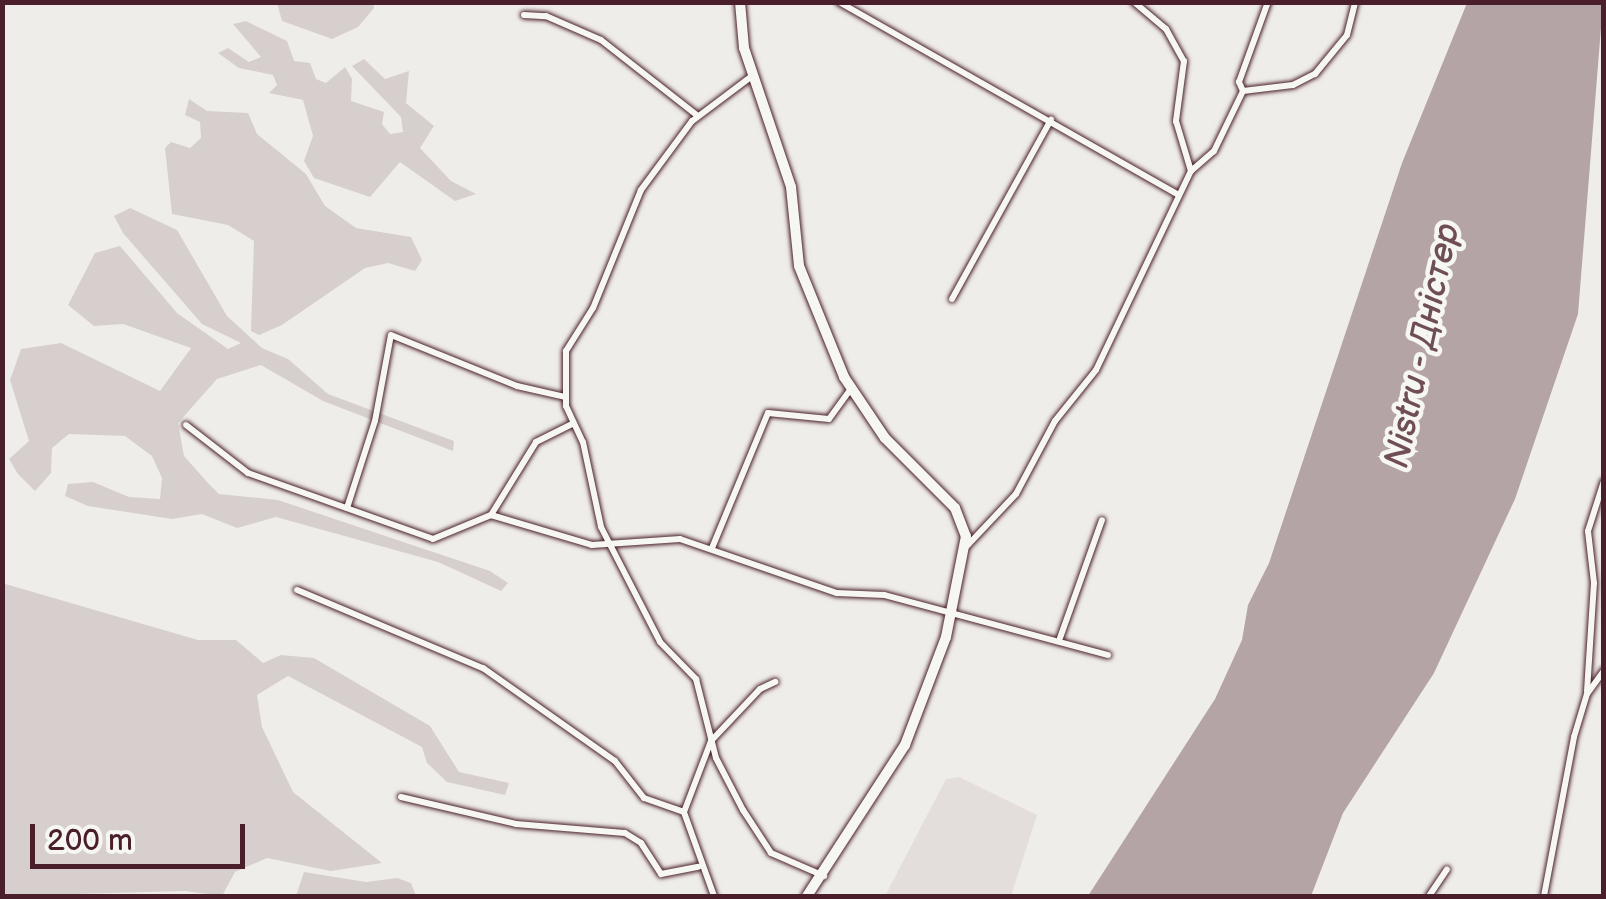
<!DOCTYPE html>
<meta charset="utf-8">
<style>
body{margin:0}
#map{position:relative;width:1606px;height:899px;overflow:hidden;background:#efedea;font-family:"Balsamiq Sans",sans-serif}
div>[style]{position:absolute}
.built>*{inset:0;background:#e3dedc}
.green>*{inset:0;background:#d7cfce}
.water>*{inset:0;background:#b4a4a5}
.roads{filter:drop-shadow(0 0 2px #4a1f2b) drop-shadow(0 0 2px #4a1f2b)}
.minor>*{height:6px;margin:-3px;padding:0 3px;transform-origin:3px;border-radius:3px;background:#f6f6f2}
.primary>*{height:10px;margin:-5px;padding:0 5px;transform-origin:5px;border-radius:5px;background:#f6f6f2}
span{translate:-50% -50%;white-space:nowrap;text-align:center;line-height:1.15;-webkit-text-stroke:9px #f6f6f2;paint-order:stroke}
.water-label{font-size:35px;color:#6f4e56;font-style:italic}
.frame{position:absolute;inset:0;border:5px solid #4a1f2b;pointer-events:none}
.scale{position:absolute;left:30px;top:824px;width:215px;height:45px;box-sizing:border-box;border:5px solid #4a1f2b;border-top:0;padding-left:12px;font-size:30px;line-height:35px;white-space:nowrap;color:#4a1f2b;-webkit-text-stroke:8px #f6f6f2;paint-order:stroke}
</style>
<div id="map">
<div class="built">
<i style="clip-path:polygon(959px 777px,1037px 815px,1011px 896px,885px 896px,946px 779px)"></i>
</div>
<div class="green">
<i style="clip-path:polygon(277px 3px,373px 3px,374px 8px,358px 27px,332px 39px,282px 21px)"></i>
<i style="clip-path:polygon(246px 21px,287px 41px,294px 61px,310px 63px,316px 79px,326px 83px,345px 67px,352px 79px,351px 101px,384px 112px,382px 124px,390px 134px,403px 132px,401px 117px,352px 66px,364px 59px,385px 79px,409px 71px,406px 103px,434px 126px,420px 148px,451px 181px,476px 194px,455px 201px,400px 162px,370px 197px,314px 178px,304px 161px,313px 136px,303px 100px,269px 93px,277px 85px,273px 75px,239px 68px,218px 53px,228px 48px,249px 62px,261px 57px,233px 24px)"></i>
<i style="clip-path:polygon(189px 99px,207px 111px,248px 113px,257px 134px,306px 174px,325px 206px,356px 228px,411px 237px,422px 260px,415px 271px,388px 263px,365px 268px,282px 325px,259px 335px,251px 331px,254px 241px,228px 225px,172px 214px,165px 148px,171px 142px,190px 148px,201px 138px,200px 122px,185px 115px)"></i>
<i style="clip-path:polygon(130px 208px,177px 230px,227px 316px,262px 348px,288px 359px,328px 394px,454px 441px,453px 451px,323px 401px,261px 365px,217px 379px,178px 423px,184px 456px,208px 483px,219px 494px,278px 500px,490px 571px,508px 583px,501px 591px,438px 562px,276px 517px,237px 528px,202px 514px,172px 519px,88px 506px,65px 496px,68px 484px,93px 482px,129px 497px,160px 499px,162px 478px,152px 456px,125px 436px,69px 434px,52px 448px,51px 473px,35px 491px,18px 474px,9px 459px,29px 441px,10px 380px,21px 349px,61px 343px,160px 391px,191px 348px,123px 324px,94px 326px,68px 305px,95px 253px,120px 246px,177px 313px,228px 349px,241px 343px,202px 324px,123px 233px,114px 216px)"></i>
<i style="clip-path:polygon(2px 583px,198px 640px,236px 640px,263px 663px,281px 655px,314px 658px,430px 726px,459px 772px,509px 783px,505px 795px,447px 782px,427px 763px,422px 747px,288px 676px,257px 695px,262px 727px,293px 792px,382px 863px,331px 871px,267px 858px,235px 872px,222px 896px,185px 891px,3px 896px)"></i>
<i style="clip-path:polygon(304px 872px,366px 882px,397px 878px,411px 883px,416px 896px,296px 896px)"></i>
</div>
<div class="water">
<i style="clip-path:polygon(1467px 3px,1603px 3px,1578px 314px,1515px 499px,1434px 673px,1343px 813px,1311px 896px,1088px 896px,1215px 699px,1242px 640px,1248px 605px,1269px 563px,1402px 163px)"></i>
</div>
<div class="roads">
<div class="minor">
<i style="left:839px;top:2px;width:391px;rotate:29.6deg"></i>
<i style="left:1134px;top:2px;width:42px;rotate:40.2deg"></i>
<i style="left:1166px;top:29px;width:37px;rotate:61deg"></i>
<i style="left:1184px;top:61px;width:61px;rotate:97.6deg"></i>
<i style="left:1176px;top:121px;width:52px;rotate:73.3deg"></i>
<i style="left:524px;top:15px;width:22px;rotate:3deg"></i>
<i style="left:546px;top:16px;width:60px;rotate:23.6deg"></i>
<i style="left:601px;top:40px;width:123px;rotate:38.1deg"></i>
<i style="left:752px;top:76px;width:75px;rotate:143.1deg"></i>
<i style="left:692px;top:121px;width:86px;rotate:126.5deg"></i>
<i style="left:641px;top:190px;width:127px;rotate:112.1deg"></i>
<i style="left:593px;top:308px;width:51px;rotate:122.1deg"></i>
<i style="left:566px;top:351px;width:55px;rotate:90deg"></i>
<i style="left:566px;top:406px;width:40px;rotate:65deg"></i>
<i style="left:583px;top:442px;width:87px;rotate:78deg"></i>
<i style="left:601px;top:527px;width:129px;rotate:62.8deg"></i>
<i style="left:660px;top:642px;width:52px;rotate:45.8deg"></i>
<i style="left:696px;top:679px;width:81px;rotate:75.8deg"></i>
<i style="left:716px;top:758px;width:59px;rotate:62.6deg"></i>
<i style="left:743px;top:810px;width:51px;rotate:56.9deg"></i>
<i style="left:771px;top:853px;width:58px;rotate:23.5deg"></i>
<i style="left:1243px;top:91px;width:50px;rotate:-6.8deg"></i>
<i style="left:1293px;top:85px;width:25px;rotate:-27deg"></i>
<i style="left:1315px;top:74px;width:50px;rotate:-50.6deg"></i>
<i style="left:1347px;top:35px;width:34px;rotate:-76deg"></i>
<i style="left:1243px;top:91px;width:10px;rotate:-114deg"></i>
<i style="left:1239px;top:82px;width:85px;rotate:-70.1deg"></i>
<i style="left:952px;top:299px;width:205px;rotate:-61.1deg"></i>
<i style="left:186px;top:425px;width:78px;rotate:37.7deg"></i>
<i style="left:248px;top:473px;width:196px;rotate:19.6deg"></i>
<i style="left:433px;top:539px;width:63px;rotate:-22.5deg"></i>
<i style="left:491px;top:515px;width:105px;rotate:16.5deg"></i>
<i style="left:592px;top:545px;width:88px;rotate:-3.9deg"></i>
<i style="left:680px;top:539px;width:166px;rotate:19deg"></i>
<i style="left:837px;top:593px;width:47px;rotate:2.4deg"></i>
<i style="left:884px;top:595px;width:232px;rotate:15deg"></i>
<i style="left:347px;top:508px;width:91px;rotate:-72.2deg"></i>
<i style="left:375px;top:421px;width:87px;rotate:-79.5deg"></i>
<i style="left:391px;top:335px;width:136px;rotate:22deg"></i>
<i style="left:517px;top:386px;width:49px;rotate:12.9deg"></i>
<i style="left:491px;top:515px;width:86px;rotate:-58.3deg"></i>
<i style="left:536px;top:442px;width:42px;rotate:-26.6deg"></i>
<i style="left:966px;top:547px;width:73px;rotate:-46.7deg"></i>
<i style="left:1016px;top:494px;width:83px;rotate:-61.9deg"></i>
<i style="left:1055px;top:421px;width:65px;rotate:-51.2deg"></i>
<i style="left:1096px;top:370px;width:221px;rotate:-64.5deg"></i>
<i style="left:1191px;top:171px;width:30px;rotate:-41deg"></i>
<i style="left:1214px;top:151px;width:67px;rotate:-64.2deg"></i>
<i style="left:712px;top:548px;width:146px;rotate:-67.5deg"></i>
<i style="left:768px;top:413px;width:61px;rotate:5.6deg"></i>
<i style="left:829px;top:419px;width:37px;rotate:-54deg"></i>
<i style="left:297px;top:590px;width:202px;rotate:22.8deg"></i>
<i style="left:483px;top:668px;width:161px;rotate:35.2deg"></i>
<i style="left:615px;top:761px;width:47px;rotate:51.9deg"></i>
<i style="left:644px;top:798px;width:42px;rotate:19.3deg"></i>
<i style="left:1060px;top:638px;width:125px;rotate:-70.4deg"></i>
<i style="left:1587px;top:691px;width:108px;rotate:-86.3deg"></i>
<i style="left:1594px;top:583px;width:52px;rotate:-96.6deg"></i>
<i style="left:1588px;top:531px;width:52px;rotate:-72.3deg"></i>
<i style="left:401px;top:797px;width:118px;rotate:13.2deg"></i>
<i style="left:516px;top:824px;width:109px;rotate:4.7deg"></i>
<i style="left:625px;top:833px;width:19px;rotate:32deg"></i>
<i style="left:641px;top:843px;width:37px;rotate:57deg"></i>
<i style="left:661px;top:874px;width:38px;rotate:-11deg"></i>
<i style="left:714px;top:896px;width:89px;rotate:-109.7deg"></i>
<i style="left:684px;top:812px;width:76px;rotate:-69.2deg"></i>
<i style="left:711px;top:741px;width:71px;rotate:-46.7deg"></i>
<i style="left:760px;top:689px;width:17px;rotate:-25deg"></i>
<i style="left:1429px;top:896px;width:32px;rotate:-56deg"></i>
<i style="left:1544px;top:896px;width:162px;rotate:-79.3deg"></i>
<i style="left:1574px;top:737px;width:45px;rotate:-73.2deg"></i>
<i style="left:1587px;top:694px;width:29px;rotate:-54deg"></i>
</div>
<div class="primary">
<i style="left:740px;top:2px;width:46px;rotate:85deg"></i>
<i style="left:744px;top:48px;width:147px;rotate:71.3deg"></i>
<i style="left:791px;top:187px;width:79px;rotate:84.2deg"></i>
<i style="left:799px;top:266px;width:120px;rotate:67.9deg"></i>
<i style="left:844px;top:377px;width:73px;rotate:56.1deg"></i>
<i style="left:885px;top:438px;width:99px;rotate:45deg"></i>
<i style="left:955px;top:508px;width:30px;rotate:69deg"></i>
<i style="left:966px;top:536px;width:103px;rotate:101.2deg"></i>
<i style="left:946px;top:637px;width:116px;rotate:110.8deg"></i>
<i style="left:905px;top:745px;width:180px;rotate:123deg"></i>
</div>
</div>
<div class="water-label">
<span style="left:1423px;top:346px;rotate:-78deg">Nistru - Дністер</span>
</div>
<div class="frame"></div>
<div class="scale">200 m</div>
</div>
